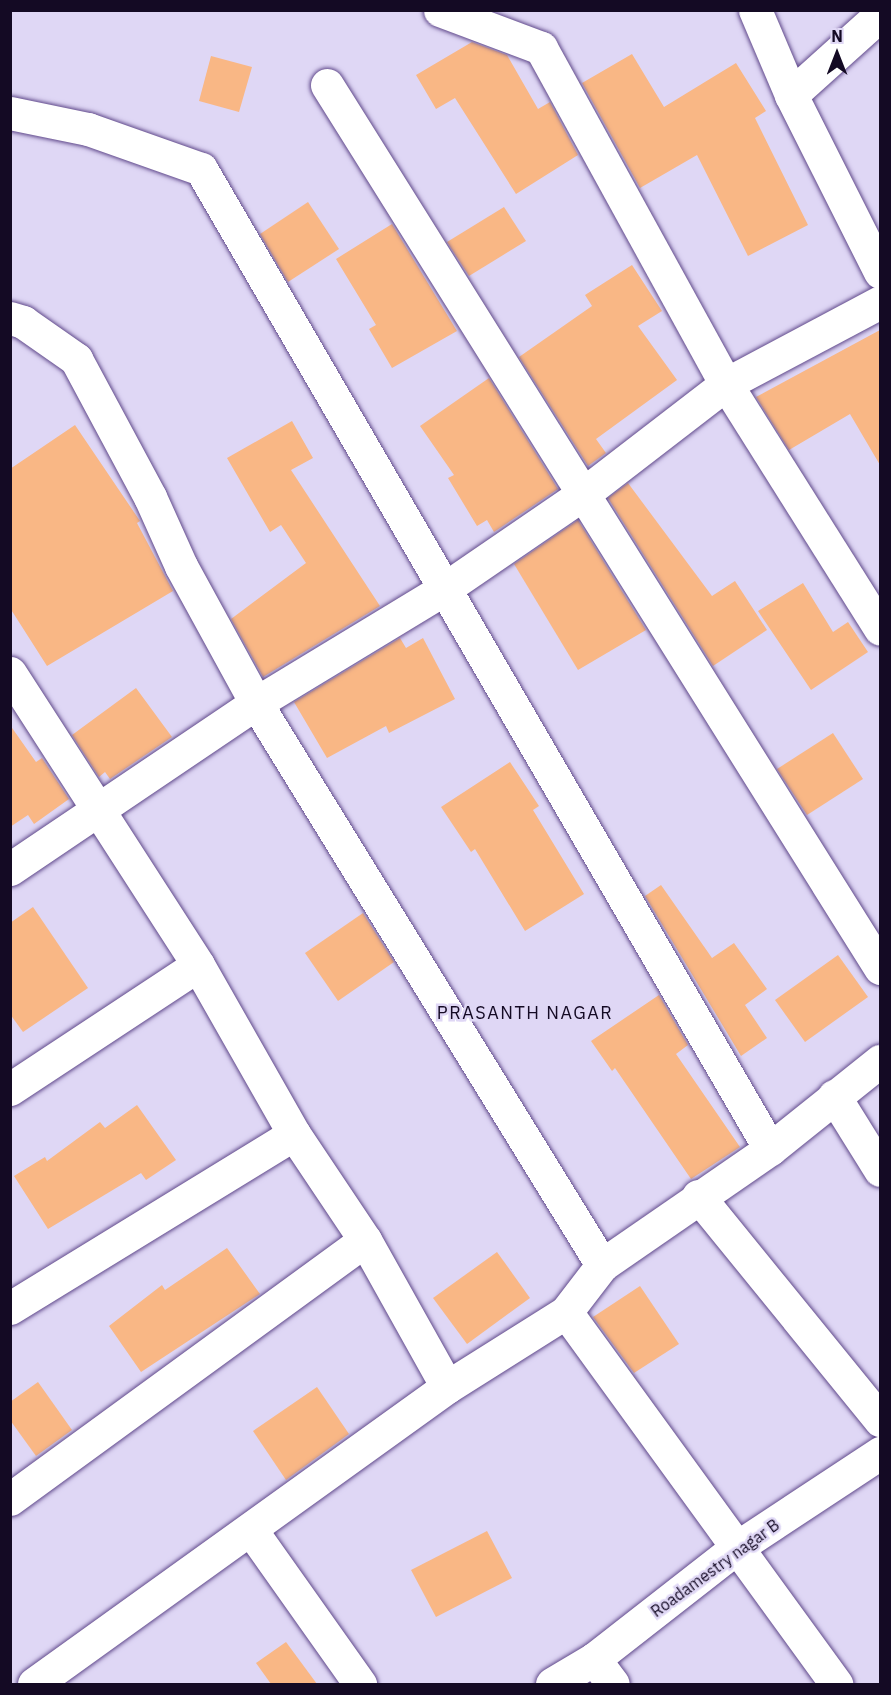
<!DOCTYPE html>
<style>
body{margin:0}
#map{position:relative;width:891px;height:1695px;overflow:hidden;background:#dfd7f5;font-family:"IBM Plex Sans",sans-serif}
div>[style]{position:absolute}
.building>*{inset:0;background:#f9b785}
.roads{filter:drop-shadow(0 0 2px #60498b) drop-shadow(0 0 2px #60498b)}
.minor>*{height:33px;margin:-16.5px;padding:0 16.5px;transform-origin:16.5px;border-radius:16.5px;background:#fff}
span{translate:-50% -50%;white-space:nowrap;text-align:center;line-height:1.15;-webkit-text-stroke:5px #dfd7f5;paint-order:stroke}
.street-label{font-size:16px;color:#140a24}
.neighbourhood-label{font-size:18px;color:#140a24;letter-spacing:1.5px}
.frame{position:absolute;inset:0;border:12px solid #140a24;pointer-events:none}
.north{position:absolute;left:807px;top:24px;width:60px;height:60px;-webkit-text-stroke:4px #dfd7f5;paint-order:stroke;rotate:0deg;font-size:16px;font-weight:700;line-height:24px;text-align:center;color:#140a24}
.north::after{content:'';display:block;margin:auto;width:21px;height:27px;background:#140a24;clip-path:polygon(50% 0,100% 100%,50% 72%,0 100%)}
</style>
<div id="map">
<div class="building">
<i style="clip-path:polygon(472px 42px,507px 55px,538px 109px,550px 102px,578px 155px,516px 194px,455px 98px,436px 109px,416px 75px)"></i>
<i style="clip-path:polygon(632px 54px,664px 107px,736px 63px,766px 111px,755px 118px,808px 225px,748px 256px,697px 155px,640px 188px,582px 83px)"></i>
<i style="clip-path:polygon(211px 56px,252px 67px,239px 112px,199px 101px)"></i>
<i style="clip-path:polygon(308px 202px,339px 249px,288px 282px,260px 234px)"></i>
<i style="clip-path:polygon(504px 207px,526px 241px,469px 276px,447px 242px)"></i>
<i style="clip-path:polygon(392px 224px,457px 331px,392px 368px,369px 329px,376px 325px,336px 259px)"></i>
<i style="clip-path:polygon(632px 265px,662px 311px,638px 326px,677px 380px,596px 439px,606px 453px,588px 466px,519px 357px,592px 306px,585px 295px)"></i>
<i style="clip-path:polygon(880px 330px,880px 465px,850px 414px,789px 450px,756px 397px)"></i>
<i style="clip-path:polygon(489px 378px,558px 489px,494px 532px,487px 520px,477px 526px,448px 478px,454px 475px,420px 426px)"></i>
<i style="clip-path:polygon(292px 421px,313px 458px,291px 470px,380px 606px,263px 677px,231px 619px,306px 563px,281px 525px,270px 532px,227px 458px)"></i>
<i style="clip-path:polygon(75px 425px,140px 521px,137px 523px,173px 591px,47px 666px,10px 608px,10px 469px)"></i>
<i style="clip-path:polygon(628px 483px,712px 596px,735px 581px,767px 630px,713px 666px,608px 498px)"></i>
<i style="clip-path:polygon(578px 520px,646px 630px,578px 670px,514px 564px)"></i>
<i style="clip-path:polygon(803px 583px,833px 632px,848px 622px,868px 652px,811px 690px,758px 611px)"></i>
<i style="clip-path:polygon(400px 638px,406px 648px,423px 638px,455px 699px,389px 733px,386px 726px,327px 758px,294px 702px)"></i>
<i style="clip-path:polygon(136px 688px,172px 737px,110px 779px,105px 772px,99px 777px,72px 735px)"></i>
<i style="clip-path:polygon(10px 725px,36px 762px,42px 758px,69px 799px,34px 824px,28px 815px,10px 827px)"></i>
<i style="clip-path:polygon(833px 733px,863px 779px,807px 815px,777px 769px)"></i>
<i style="clip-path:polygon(510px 762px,539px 806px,533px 810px,584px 894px,525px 931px,475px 849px,471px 852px,441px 807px)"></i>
<i style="clip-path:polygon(661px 885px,712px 958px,734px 943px,767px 989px,745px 1005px,767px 1038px,741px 1056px,645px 896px)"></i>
<i style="clip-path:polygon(33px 907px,88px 988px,23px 1032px,10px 1014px,10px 923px)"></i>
<i style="clip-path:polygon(363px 913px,394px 962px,338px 1001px,305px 953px)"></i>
<i style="clip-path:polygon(838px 955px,868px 997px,805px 1042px,775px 1000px)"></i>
<i style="clip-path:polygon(659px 995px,688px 1045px,676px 1054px,740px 1147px,691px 1179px,615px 1068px,612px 1071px,591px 1041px)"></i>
<i style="clip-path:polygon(137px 1105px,176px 1160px,146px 1180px,141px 1173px,48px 1229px,14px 1176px,45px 1157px,47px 1161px,100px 1122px,105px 1128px)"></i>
<i style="clip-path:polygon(227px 1248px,260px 1294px,141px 1372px,109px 1326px,162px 1285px,165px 1290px)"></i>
<i style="clip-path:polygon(497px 1252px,530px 1298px,467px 1344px,433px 1298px)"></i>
<i style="clip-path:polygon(640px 1286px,679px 1344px,634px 1373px,593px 1317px)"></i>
<i style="clip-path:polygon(38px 1382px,72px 1430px,36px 1456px,10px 1420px,10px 1402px)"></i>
<i style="clip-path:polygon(317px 1387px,349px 1434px,286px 1480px,253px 1431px)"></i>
<i style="clip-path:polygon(487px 1531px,512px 1578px,436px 1617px,411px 1570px)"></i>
<i style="clip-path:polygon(286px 1642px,317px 1684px,271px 1684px,256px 1663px)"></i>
</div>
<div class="roads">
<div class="minor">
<i style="left:440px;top:10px;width:108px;rotate:20.6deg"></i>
<i style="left:541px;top:48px;width:384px;rotate:61.2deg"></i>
<i style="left:726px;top:384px;width:289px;rotate:57.8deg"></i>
<i style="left:755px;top:10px;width:92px;rotate:67deg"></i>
<i style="left:791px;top:95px;width:198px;rotate:63.3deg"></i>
<i style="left:327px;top:85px;width:1042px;rotate:57.94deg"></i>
<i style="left:791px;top:95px;width:120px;rotate:-42deg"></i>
<i style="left:10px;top:113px;width:80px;rotate:11.6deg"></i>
<i style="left:88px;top:129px;width:120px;rotate:19.5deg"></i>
<i style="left:201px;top:169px;width:1133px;rotate:59.86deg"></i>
<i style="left:10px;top:318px;width:14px;rotate:17deg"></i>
<i style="left:23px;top:322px;width:65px;rotate:34.9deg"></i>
<i style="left:76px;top:359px;width:157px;rotate:61.8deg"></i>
<i style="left:150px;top:497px;width:76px;rotate:65.8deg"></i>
<i style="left:181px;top:566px;width:156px;rotate:61.3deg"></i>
<i style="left:256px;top:703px;width:660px;rotate:58.38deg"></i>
<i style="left:10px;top:673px;width:347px;rotate:57.2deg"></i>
<i style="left:198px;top:965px;width:194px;rotate:60.4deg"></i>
<i style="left:294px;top:1134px;width:128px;rotate:56.2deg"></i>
<i style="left:365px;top:1240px;width:168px;rotate:60.8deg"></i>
<i style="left:10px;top:869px;width:297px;rotate:-34deg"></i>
<i style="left:256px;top:703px;width:220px;rotate:-31.2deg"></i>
<i style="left:444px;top:589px;width:168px;rotate:-34.4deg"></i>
<i style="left:583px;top:494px;width:180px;rotate:-37.6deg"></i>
<i style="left:726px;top:384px;width:174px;rotate:-28deg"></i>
<i style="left:10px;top:1089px;width:225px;rotate:-33.4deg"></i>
<i style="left:834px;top:1096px;width:87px;rotate:58.1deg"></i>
<i style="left:698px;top:1196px;width:289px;rotate:50.9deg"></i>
<i style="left:10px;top:1308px;width:333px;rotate:-31.5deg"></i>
<i style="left:566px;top:1312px;width:460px;rotate:54deg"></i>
<i style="left:10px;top:1499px;width:439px;rotate:-36.1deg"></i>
<i style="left:251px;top:1530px;width:189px;rotate:54.7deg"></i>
<i style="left:594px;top:1659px;width:31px;rotate:53deg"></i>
<i style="left:34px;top:1684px;width:509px;rotate:-35.72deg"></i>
<i style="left:447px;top:1387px;width:141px;rotate:-32.2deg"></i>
<i style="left:566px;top:1312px;width:59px;rotate:-52.5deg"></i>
<i style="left:602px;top:1265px;width:204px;rotate:-34.6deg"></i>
<i style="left:770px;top:1149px;width:141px;rotate:-38.7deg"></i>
<i style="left:552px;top:1684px;width:49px;rotate:-30.8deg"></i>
<i style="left:594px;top:1659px;width:180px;rotate:-38deg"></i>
<i style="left:736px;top:1548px;width:173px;rotate:-33.4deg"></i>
</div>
</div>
<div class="street-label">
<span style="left:715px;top:1568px;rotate:-36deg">Roadamestry nagar B</span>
</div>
<div class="neighbourhood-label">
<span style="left:525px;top:1013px">PRASANTH NAGAR</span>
</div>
<div class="frame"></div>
<div class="north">N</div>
</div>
